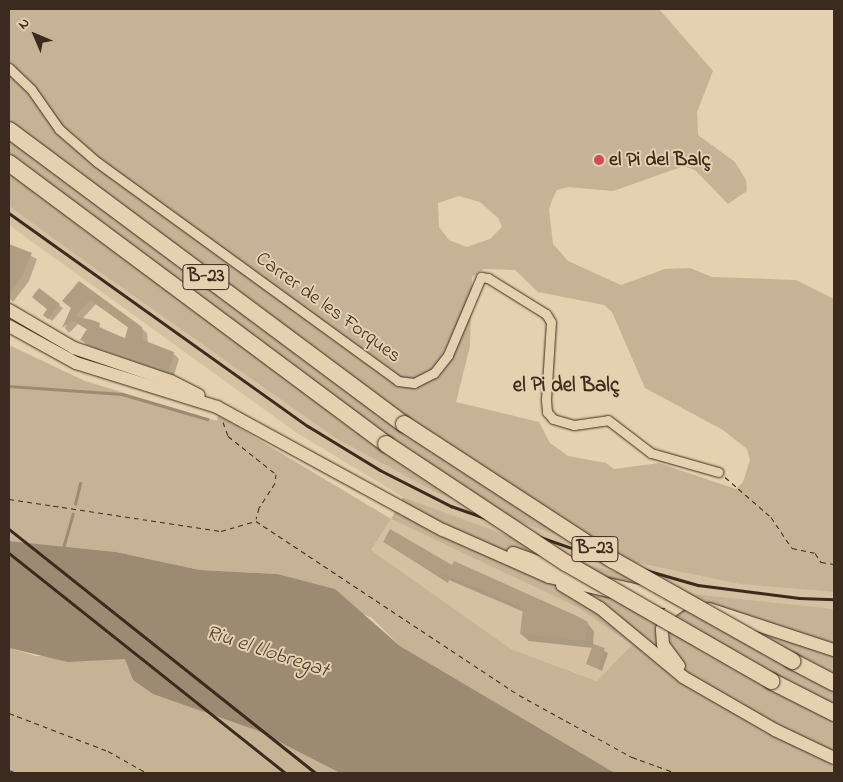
<!DOCTYPE html>
<meta charset="utf-8">
<style>
body{margin:0}
#map{position:relative;width:843px;height:782px;overflow:hidden;background:#e5d0af;font-family:"Indie Flower",sans-serif}
div>[style]{position:absolute}
.built>*{inset:0;background:#d5c1a2}
.green>*{inset:0;background:#c6b295}
.water>*{inset:0;background:#9d8a73}
.shadow>*{inset:0;background:#0003}
.stream>*{height:2.5px;margin:-1.25px;padding:0 1.25px;transform-origin:1.25px;border-radius:1.25px;background:#9d8a73}
.building>*{inset:0;background:#b19d82}
.path>*{height:1px;margin-top:-0.5px;transform-origin:0;background:repeating-linear-gradient(90deg,#3b2a1e 0 5px,transparent 0 9px)}
.roads{filter:drop-shadow(0 0 1px #3b2a1e) drop-shadow(0 0 1px #3b2a1e)}
.street>*{height:9px;margin:-4.5px;padding:0 4.5px;transform-origin:4.5px;border-radius:4.5px;background:#e5d0af}
.secondary>*{height:12px;margin:-6px;padding:0 6px;transform-origin:6px;border-radius:6px;background:#e5d0af}
.highway>*{height:16px;margin:-8px;padding:0 8px;transform-origin:8px;border-radius:8px;background:#e5d0af}
.rail>*{height:2.5px;margin:-1.25px;padding:0 1.25px;transform-origin:1.25px;border-radius:1.25px;background:#3b2a1e}
.bridges{filter:drop-shadow(0 0 1px #3b2a1e) drop-shadow(0 0 1px #3b2a1e)}
.highway-bridge>*{height:16px;margin:-8px;padding:0 8px;transform-origin:8px;border-radius:8px;background:#e5d0af}
.dots>*{width:14px;height:14px;translate:-50% -50%;box-sizing:border-box;border:2px solid #e5d0af;border-radius:50%}
span{translate:-50% -50%;white-space:nowrap;text-align:center;line-height:1.15;-webkit-text-stroke:4px #e5d0af;paint-order:stroke}
.shield-label span{padding:1px 4px;background:#e5d0af;border:1px solid;border-radius:4px;-webkit-text-stroke-width:0}
.shield-label{font-size:19px;color:#3b2a1e;font-weight:700}
.poi-label{font-size:20px;color:#3b2a1e;font-weight:700}
.left{translate:0 -50%;text-align:left}
.street-label{font-size:20px;color:#3b2a1e}
.neighbourhood-label{font-size:21px;color:#3b2a1e;font-weight:700}
.water-label{font-size:21px;color:#4f3d2f;font-style:italic}
.frame{position:absolute;inset:0;border:10px solid #3b2a1e;pointer-events:none}
.north{position:absolute;left:10px;top:10px;width:50px;height:50px;-webkit-text-stroke:4px #e5d0af;paint-order:stroke;rotate:315deg;font-size:14px;font-weight:700;line-height:20px;text-align:center;color:#3b2a1e}
.north::after{content:'';display:block;margin:auto;width:18px;height:22px;background:#3b2a1e;clip-path:polygon(50% 0,100% 100%,50% 72%,0 100%)}
</style>
<div id="map">
<div class="built">
<i style="clip-path:polygon(9px 206px,337px 439px,439px 494px,638px 563px,739px 584px,834px 592px,834px 609px,694px 594px,579px 562px,403px 497px,297px 433px,9px 225px)"></i>
<i style="clip-path:polygon(391px 519px,577px 607px,632px 645px,598px 681px,511px 649px,371px 550px)"></i>
</div>
<div class="green">
<i style="clip-path:polygon(evenodd,9px 9px,659px 9px,713px 71px,697px 112px,698px 135px,735px 162px,746px 180px,747px 191px,728px 204px,695px 170px,684px 166px,613px 191px,568px 187px,557px 190px,552px 200px,549px 210px,553px 244px,568px 261px,621px 285px,665px 269px,690px 268px,712px 277px,796px 280px,834px 299px,834px 592px,739px 584px,638px 563px,439px 494px,337px 439px,86px 262px,9px 206px,9px 9px,459px 196px,480px 202px,498px 218px,502px 227px,490px 239px,467px 247px,449px 240px,439px 227px,438px 203px,459px 196px,9px 9px,484px 269px,515px 270px,538px 292px,604px 305px,612px 312px,645px 388px,723px 430px,747px 449px,750px 460px,743px 482px,736px 489px,659px 463px,614px 469px,606px 463px,568px 456px,550px 443px,539px 422px,456px 402px,470px 346px,472px 277px,484px 269px)"></i>
<i style="clip-path:polygon(evenodd,9px 345px,85px 381px,217px 421px,218px 415px,391px 519px,403px 497px,579px 562px,694px 594px,834px 609px,834px 773px,615px 773px,400px 646px,372px 618px,277px 574px,200px 570px,116px 552px,9px 541px,9px 345px,391px 519px,577px 607px,632px 645px,597px 681px,511px 649px,371px 550px,391px 519px)"></i>
<i style="clip-path:polygon(9px 648px,36px 656px,125px 658px,133px 680px,256px 730px,340px 773px,9px 773px)"></i>
</div>
<div class="water">
<i style="clip-path:polygon(9px 541px,116px 552px,200px 570px,277px 574px,335px 589px,400px 646px,615px 773px,340px 773px,256px 730px,153px 694px,133px 680px,125px 659px,68px 662px,9px 648px)"></i>
</div>
<div class="shadow">
<i style="clip-path:polygon(9px 245px,37px 259px,29px 281px,13px 302px,9px 298px)"></i>
<i style="clip-path:polygon(evenodd,80px 282px,141px 328px,147px 333px,148px 343px,173px 353px,179px 359px,174px 375px,87px 345px,82px 340px,88px 330px,78px 324px,69px 333px,65px 328px,80px 282px,96px 304px,129px 328px,126px 339px,82px 319px,96px 304px)"></i>
<i style="clip-path:polygon(39px 290px,63px 308px,52px 321px,48px 318px,49px 309px)"></i>
<i style="clip-path:polygon(384px 542px,587px 623px,594px 631px,593px 645px,608px 653px,602px 671px,587px 664px,593px 648px,529px 641px,521px 634px,524px 612px,449px 580px,448px 583px)"></i>
</div>
<div class="stream">
<i style="left:9px;top:386px;width:113px;rotate:4deg"></i>
<i style="left:122px;top:394px;width:89px;rotate:16.4deg"></i>
<i style="left:75px;top:504px;width:21px;rotate:-76deg"></i>
<i style="left:63px;top:548px;width:35px;rotate:-74deg"></i>
</div>
<div class="building">
<i style="clip-path:polygon(9px 244px,32px 253px,23px 275px,9px 295px)"></i>
<i style="clip-path:polygon(evenodd,79px 281px,142px 327px,143px 340px,174px 352px,169px 370px,80px 340px,87px 329px,72px 320px,62px 328px,71px 308px,62px 301px,79px 281px,90px 300px,128px 327px,125px 338px,99px 328px,100px 323px,92px 320px,75px 316px,90px 300px)"></i>
<i style="clip-path:polygon(39px 288px,60px 304px,48px 319px,43px 315px,47px 309px,32px 297px)"></i>
<i style="clip-path:polygon(390px 529px,452px 565px,454px 561px,577px 616px,588px 622px,585px 641px,520px 634px,523px 608px,442px 573px,440px 576px,383px 542px)"></i>
<i style="clip-path:polygon(593px 644px,605px 648px,598px 668px,586px 664px)"></i>
</div>
<div class="path">
<i style="left:223px;top:422px;width:15px;rotate:70deg"></i>
<i style="left:228px;top:436px;width:61px;rotate:38.4deg"></i>
<i style="left:276px;top:474px;width:9px;rotate:96deg"></i>
<i style="left:275px;top:483px;width:30px;rotate:123deg"></i>
<i style="left:259px;top:508px;width:11px;rotate:105deg"></i>
<i style="left:725px;top:477px;width:61px;rotate:41deg"></i>
<i style="left:771px;top:517px;width:37px;rotate:56deg"></i>
<i style="left:792px;top:548px;width:24px;rotate:12deg"></i>
<i style="left:815px;top:553px;width:11px;rotate:56deg"></i>
<i style="left:821px;top:562px;width:13px;rotate:9deg"></i>
<i style="left:9px;top:499px;width:214px;rotate:8.6deg"></i>
<i style="left:221px;top:531px;width:35px;rotate:-16deg"></i>
<i style="left:256px;top:521px;width:315px;rotate:33.5deg"></i>
<i style="left:519px;top:695px;width:129px;rotate:28.8deg"></i>
<i style="left:632px;top:757px;width:47px;rotate:20deg"></i>
<i style="left:9px;top:713px;width:106px;rotate:21deg"></i>
<i style="left:108px;top:751px;width:45px;rotate:29.4deg"></i>
<i style="left:9px;top:770px;width:9px;rotate:21deg"></i>
</div>
<div class="roads">
<div class="street">
<i style="left:9px;top:68px;width:30px;rotate:44deg"></i>
<i style="left:31px;top:89px;width:49px;rotate:55deg"></i>
<i style="left:59px;top:129px;width:50px;rotate:41deg"></i>
<i style="left:97px;top:162px;width:372px;rotate:36deg"></i>
<i style="left:398px;top:381px;width:16px;rotate:7deg"></i>
<i style="left:414px;top:383px;width:22px;rotate:-27deg"></i>
<i style="left:434px;top:373px;width:23px;rotate:-52deg"></i>
<i style="left:448px;top:355px;width:85px;rotate:-67.1deg"></i>
<i style="left:481px;top:277px;width:7px;rotate:8deg"></i>
<i style="left:488px;top:278px;width:68px;rotate:31.8deg"></i>
<i style="left:546px;top:314px;width:9px;rotate:58deg"></i>
<i style="left:551px;top:322px;width:78px;rotate:93.7deg"></i>
<i style="left:546px;top:400px;width:12px;rotate:85deg"></i>
<i style="left:547px;top:412px;width:9px;rotate:49deg"></i>
<i style="left:553px;top:419px;width:22px;rotate:16deg"></i>
<i style="left:574px;top:425px;width:34px;rotate:-8deg"></i>
<i style="left:608px;top:420px;width:54px;rotate:37.5deg"></i>
<i style="left:651px;top:453px;width:70px;rotate:15.8deg"></i>
</div>
<div class="secondary">
<i style="left:9px;top:310px;width:75px;rotate:30.3deg"></i>
<i style="left:74px;top:348px;width:102px;rotate:18.8deg"></i>
<i style="left:171px;top:381px;width:31px;rotate:27deg"></i>
<i style="left:9px;top:326px;width:77px;rotate:28.9deg"></i>
<i style="left:76px;top:363px;width:148px;rotate:17.3deg"></i>
<i style="left:217px;top:407px;width:257px;rotate:28.6deg"></i>
<i style="left:443px;top:530px;width:116px;rotate:23.9deg"></i>
<i style="left:549px;top:577px;width:61px;rotate:13.3deg"></i>
<i style="left:513px;top:553px;width:72px;rotate:19.4deg"></i>
<i style="left:608px;top:584px;width:65px;rotate:12.5deg"></i>
<i style="left:562px;top:585px;width:44px;rotate:31.2deg"></i>
<i style="left:600px;top:608px;width:108px;rotate:39.7deg"></i>
<i style="left:683px;top:677px;width:106px;rotate:29.9deg"></i>
<i style="left:775px;top:730px;width:65px;rotate:25.4deg"></i>
<i style="left:633px;top:597px;width:22px;rotate:13deg"></i>
<i style="left:654px;top:602px;width:31px"></i>
<i style="left:709px;top:609px;width:132px;rotate:18.2deg"></i>
<i style="left:679px;top:666px;width:26px;rotate:-127deg"></i>
<i style="left:663px;top:645px;width:16px;rotate:-94deg"></i>
<i style="left:662px;top:629px;width:17px;rotate:-66deg"></i>
<i style="left:669px;top:613px;width:19px;rotate:-35deg"></i>
</div>
<div class="highway">
<i style="left:9px;top:130px;width:492px;rotate:36.7deg"></i>
<i style="left:9px;top:163px;width:470px;rotate:36.7deg"></i>
<i style="left:792px;top:661px;width:47px;rotate:27.6deg"></i>
<i style="left:771px;top:681px;width:71px;rotate:26.9deg"></i>
</div>
</div>
<div class="rail">
<i style="left:9px;top:213px;width:367px;rotate:35.5deg"></i>
<i style="left:308px;top:426px;width:84px;rotate:31.4deg"></i>
<i style="left:380px;top:470px;width:80px;rotate:26.9deg"></i>
<i style="left:451px;top:506px;width:140px;rotate:19.2deg"></i>
<i style="left:583px;top:552px;width:120px;rotate:16deg"></i>
<i style="left:698px;top:585px;width:102px;rotate:7.3deg"></i>
<i style="left:799px;top:598px;width:35px;rotate:2deg"></i>
<i style="left:9px;top:529px;width:392px;rotate:38.5deg"></i>
<i style="left:9px;top:553px;width:354px;rotate:38.5deg"></i>
</div>
<div class="bridges">
<div class="highway-bridge">
<i style="left:404px;top:424px;width:249px;rotate:33.1deg"></i>
<i style="left:613px;top:560px;width:206px;rotate:29.4deg"></i>
<i style="left:386px;top:444px;width:216px;rotate:33.5deg"></i>
<i style="left:566px;top:563px;width:237px;rotate:29.9deg"></i>
</div>
</div>
<div class="dots">
<i style="left:599px;top:160px;background:#d1495b"></i>
</div>
<div class="shield-label">
<span style="left:206px;top:277px">B-23</span>
<span style="left:595px;top:549px">B-23</span>
</div>
<div class="poi-label">
<span class="left" style="left:609px;top:160px">el Pi del Balç</span>
</div>
<div class="street-label">
<span style="left:328px;top:308px;rotate:36deg">Carrer de les Forques</span>
</div>
<div class="neighbourhood-label">
<span style="left:566px;top:386px">el Pi del Balç</span>
</div>
<div class="water-label">
<span style="left:267px;top:652px;rotate:18deg">Riu el Llobregat</span>
</div>
<div class="frame"></div>
<div class="north">N</div>
</div>
